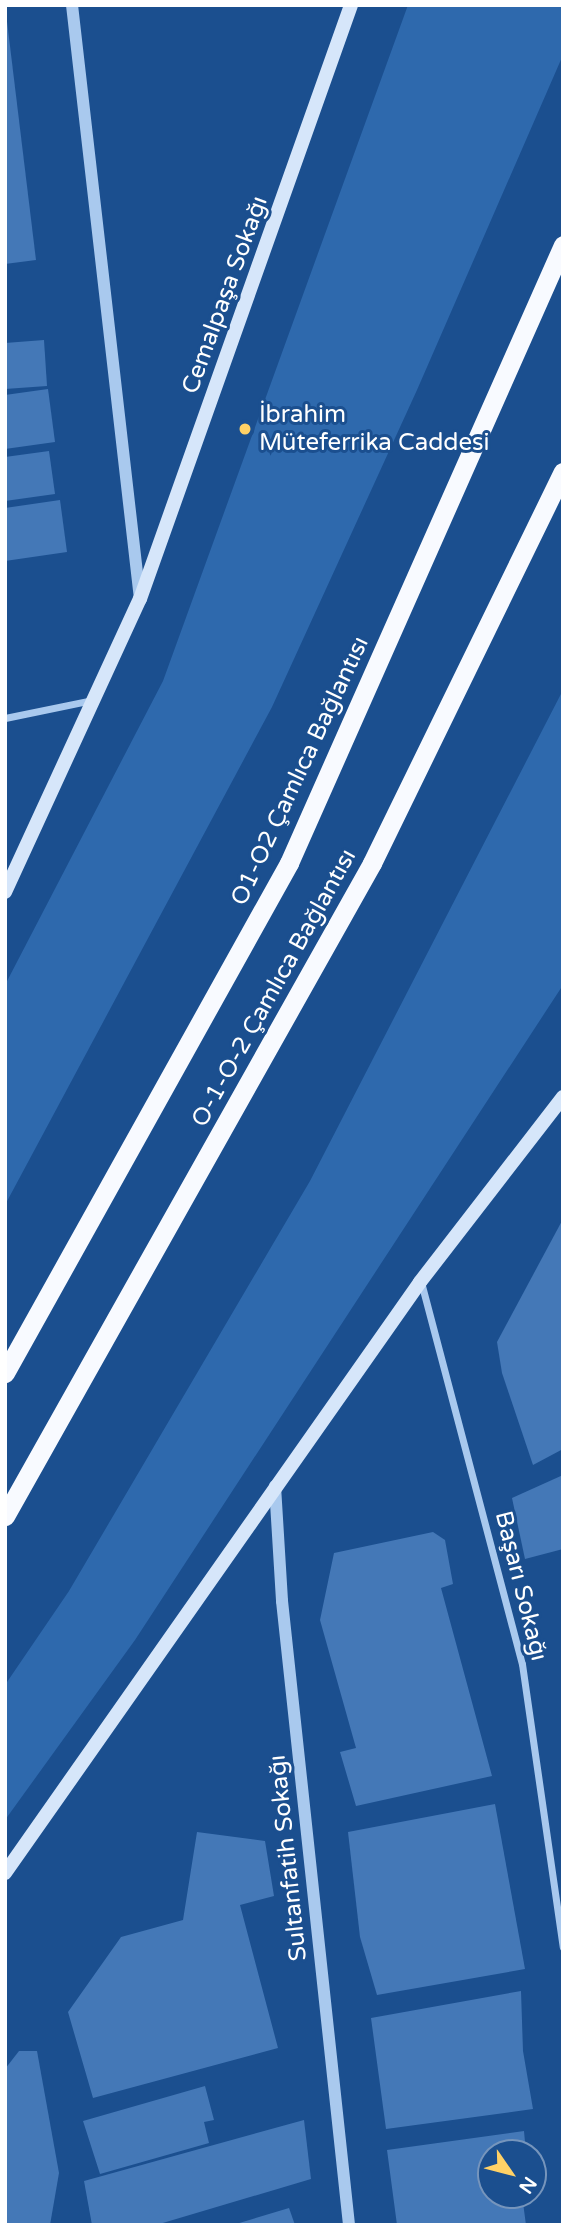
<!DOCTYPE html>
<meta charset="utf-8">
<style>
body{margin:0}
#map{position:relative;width:568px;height:2230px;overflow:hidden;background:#1b4f8f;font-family:"Varela Round",sans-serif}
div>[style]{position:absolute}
.green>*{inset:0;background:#2e69ad}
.building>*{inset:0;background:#4478b7}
.minor>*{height:7px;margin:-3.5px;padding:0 3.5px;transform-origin:3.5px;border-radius:3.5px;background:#a9c9ee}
.tertiary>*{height:12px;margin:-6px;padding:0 6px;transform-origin:6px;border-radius:6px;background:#a9c9ee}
.secondary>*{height:14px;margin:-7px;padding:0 7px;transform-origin:7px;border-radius:7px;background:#d6e6fa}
.trunk>*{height:19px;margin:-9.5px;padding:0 9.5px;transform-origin:9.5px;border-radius:9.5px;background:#f8faff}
.dots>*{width:19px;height:19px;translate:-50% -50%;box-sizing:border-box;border:4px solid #1b4f8f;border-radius:50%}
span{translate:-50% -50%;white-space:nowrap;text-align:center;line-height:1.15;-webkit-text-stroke:6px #1b4f8f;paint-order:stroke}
.street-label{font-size:24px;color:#fff}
.poi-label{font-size:24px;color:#fff}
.left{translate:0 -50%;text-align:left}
.frame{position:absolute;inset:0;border:7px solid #fff;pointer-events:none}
.north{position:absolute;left:477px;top:2139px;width:70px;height:70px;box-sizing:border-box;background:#1b4f8f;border:2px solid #7695bc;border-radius:50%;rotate:125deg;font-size:19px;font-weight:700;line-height:28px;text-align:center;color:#fff}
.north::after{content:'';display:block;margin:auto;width:24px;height:32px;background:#ffd166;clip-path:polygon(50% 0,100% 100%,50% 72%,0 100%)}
</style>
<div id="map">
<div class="green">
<i style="clip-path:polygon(408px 5px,563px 5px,563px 55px,417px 390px,272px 707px,5px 1205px,5px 985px,163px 681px)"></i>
<i style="clip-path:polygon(563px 690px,563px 985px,135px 1640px,5px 1820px,5px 1685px,69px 1591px,310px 1181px)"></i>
</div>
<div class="building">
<i style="clip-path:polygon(5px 5px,36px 260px,5px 264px)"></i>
<i style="clip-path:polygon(44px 340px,47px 386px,5px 389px,5px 343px)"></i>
<i style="clip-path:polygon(48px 389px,55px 442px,5px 449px,5px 395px)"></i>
<i style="clip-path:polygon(49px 451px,55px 494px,5px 501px,5px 457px)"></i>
<i style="clip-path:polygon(60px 500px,67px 552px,5px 561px,5px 508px)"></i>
<i style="clip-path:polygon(563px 1219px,563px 1449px,533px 1465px,502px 1373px,497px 1342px)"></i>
<i style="clip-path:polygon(563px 1475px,563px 1549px,525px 1559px,512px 1498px)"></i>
<i style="clip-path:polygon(433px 1532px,445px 1540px,453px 1584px,441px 1588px,492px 1776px,356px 1806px,340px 1752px,356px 1748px,320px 1620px,334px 1553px)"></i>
<i style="clip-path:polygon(495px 1804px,525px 1969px,377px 1995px,360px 1937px,348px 1832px)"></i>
<i style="clip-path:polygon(197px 1832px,265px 1841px,274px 1896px,240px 1905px,278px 2048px,93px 2098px,68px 2012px,121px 1937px,183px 1920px)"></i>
<i style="clip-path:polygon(521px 1991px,523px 2051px,533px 2109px,386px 2129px,371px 2018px)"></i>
<i style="clip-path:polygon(19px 2051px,37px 2051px,59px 2173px,50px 2225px,5px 2225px,5px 2069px)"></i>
<i style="clip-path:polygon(205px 2086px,214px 2120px,204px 2122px,209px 2143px,100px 2174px,83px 2121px)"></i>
<i style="clip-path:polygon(304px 2120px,311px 2179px,156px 2225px,92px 2225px,84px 2181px)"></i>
<i style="clip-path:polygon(524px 2131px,526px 2153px,491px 2153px,491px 2195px,522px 2195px,526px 2225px,397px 2225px,387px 2150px)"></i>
<i style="clip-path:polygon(289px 2208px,295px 2225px,236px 2225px,236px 2224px)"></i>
</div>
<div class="minor">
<i style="left:5px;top:718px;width:90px;rotate:-11.6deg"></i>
<i style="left:421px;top:1282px;width:395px;rotate:75.2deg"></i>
<i style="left:522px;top:1664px;width:286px;rotate:81.8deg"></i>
</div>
<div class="tertiary">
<i style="left:72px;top:5px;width:598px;rotate:83.47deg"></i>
<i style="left:275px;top:1486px;width:115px;rotate:86.5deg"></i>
<i style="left:282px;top:1601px;width:628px;rotate:83.87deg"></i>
</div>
<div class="secondary">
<i style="left:5px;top:892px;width:323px;rotate:-65.3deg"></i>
<i style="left:140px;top:599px;width:630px;rotate:-70.44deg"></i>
<i style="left:5px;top:1873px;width:722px;rotate:-54.92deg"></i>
<i style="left:420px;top:1282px;width:234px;rotate:-52.3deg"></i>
</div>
<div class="trunk">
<i style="left:5px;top:1373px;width:584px;rotate:-60.89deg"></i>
<i style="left:289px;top:863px;width:676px;rotate:-66.09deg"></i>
<i style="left:5px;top:1516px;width:749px;rotate:-60.66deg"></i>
<i style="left:372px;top:863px;width:435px;rotate:-64deg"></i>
</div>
<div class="dots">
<i style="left:245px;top:429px;background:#ffd166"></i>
</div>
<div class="street-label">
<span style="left:225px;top:295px;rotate:-70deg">Cemalpaşa Sokağı</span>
<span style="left:300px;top:771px;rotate:-65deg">O1-O2 Çamlıca Bağlantısı</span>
<span style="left:274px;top:988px;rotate:-61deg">O-1-O-2 Çamlıca Bağlantısı</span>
<span style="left:521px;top:1586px;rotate:76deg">Başarı Sokağı</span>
<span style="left:288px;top:1858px;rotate:-96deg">Sultanfatih Sokağı</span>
</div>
<div class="poi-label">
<span class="left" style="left:259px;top:429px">İbrahim<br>Müteferrika Caddesi</span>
</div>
<div class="frame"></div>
<div class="north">N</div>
</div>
